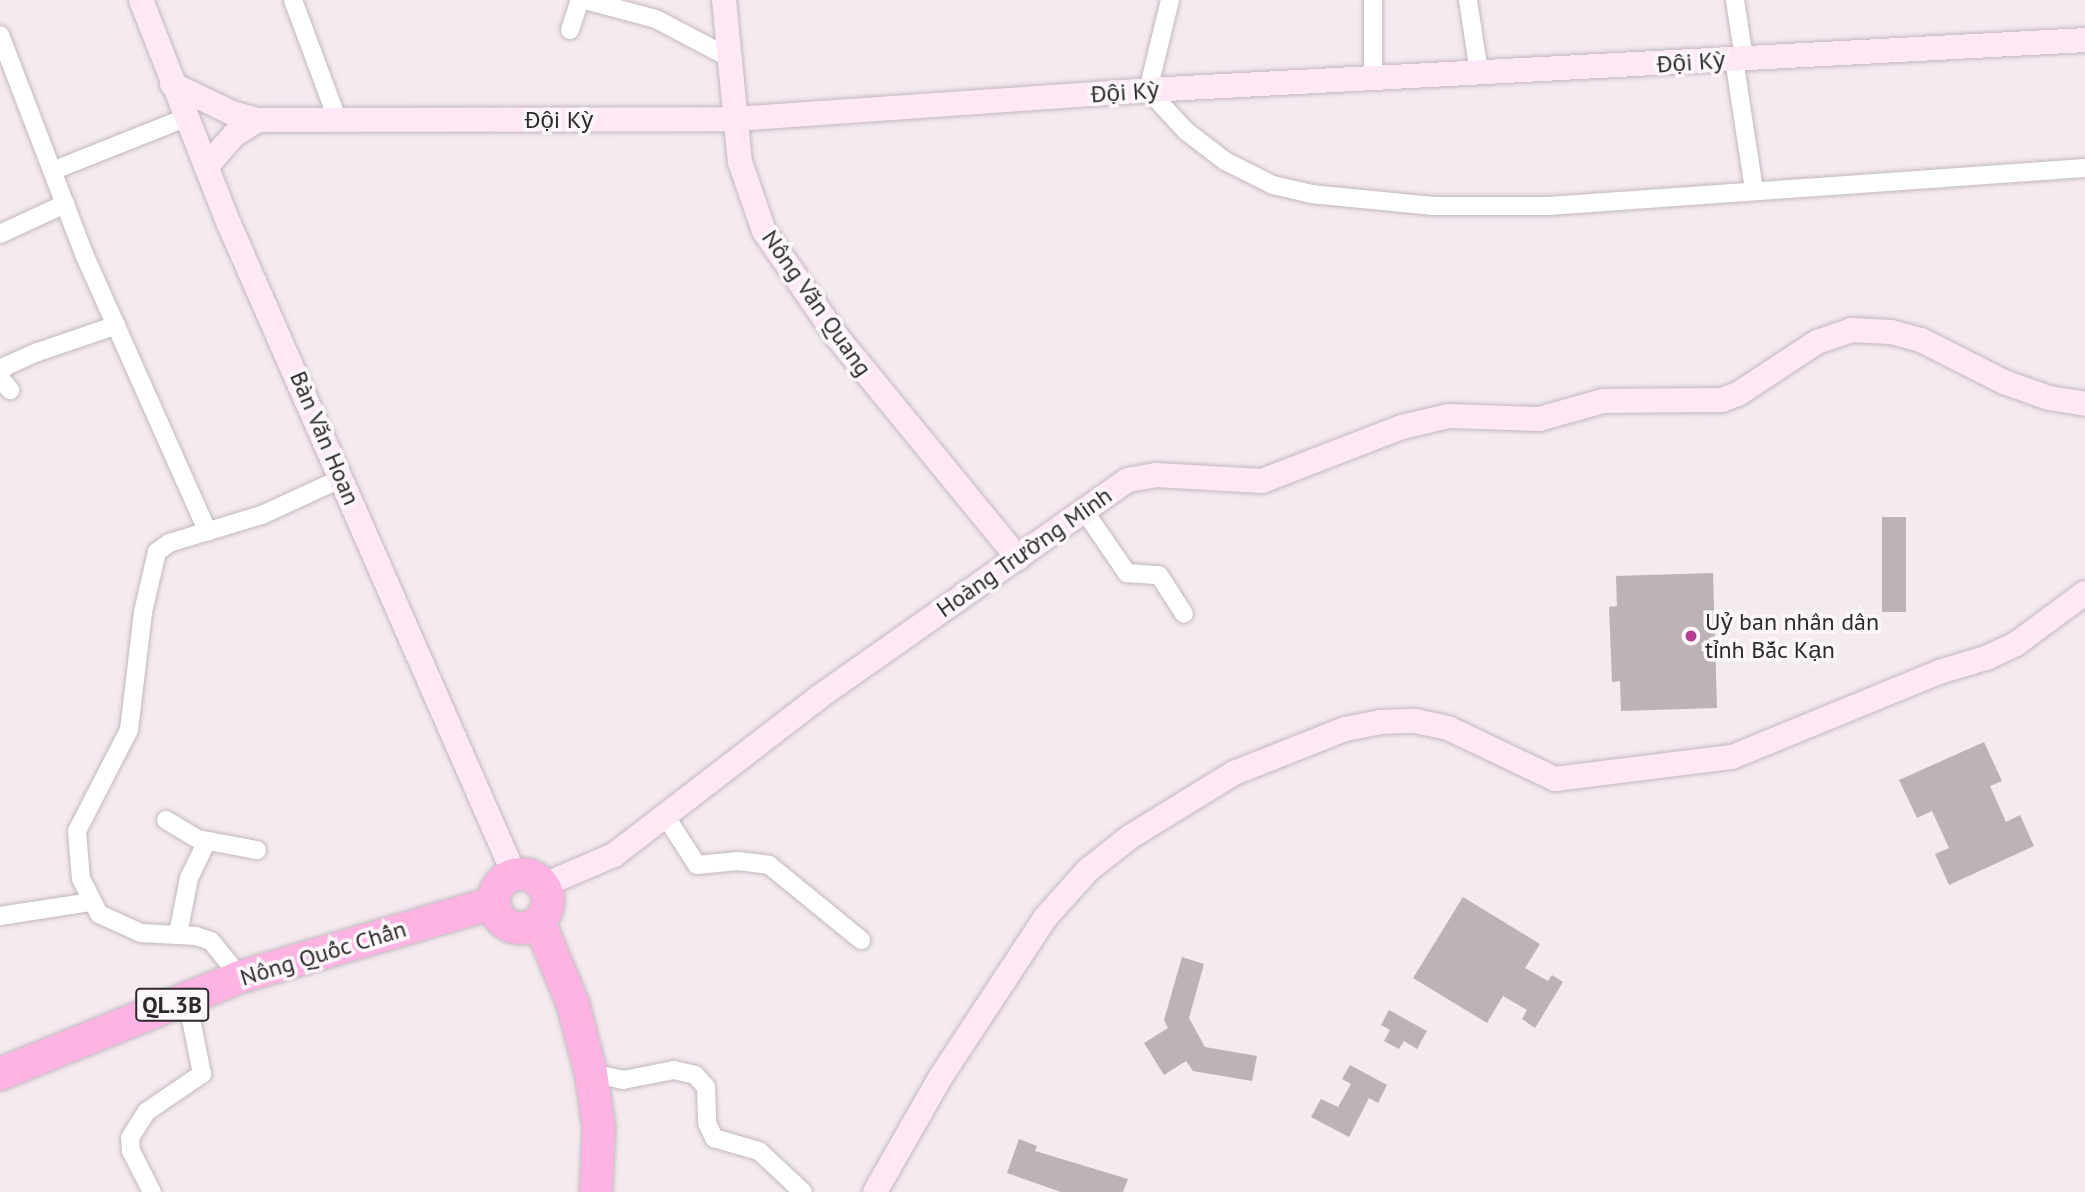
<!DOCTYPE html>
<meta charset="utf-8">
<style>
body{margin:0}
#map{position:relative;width:2085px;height:1192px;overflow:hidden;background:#f4eaf0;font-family:"PT Sans",sans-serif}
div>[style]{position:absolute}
.building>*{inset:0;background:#bcb2b8}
.roads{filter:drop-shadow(0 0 2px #c2b8be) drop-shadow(0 0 2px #c2b8be)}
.street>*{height:18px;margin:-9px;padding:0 9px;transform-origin:9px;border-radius:9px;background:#fff}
.secondary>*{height:24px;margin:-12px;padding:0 12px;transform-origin:12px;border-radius:12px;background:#ffe8f6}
.highway>*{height:32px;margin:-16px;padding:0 16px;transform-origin:16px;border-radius:16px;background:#feb3e2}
.highway>.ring{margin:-16px;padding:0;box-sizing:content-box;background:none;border:32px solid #feb3e2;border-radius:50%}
.dots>*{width:19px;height:19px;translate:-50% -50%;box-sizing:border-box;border:4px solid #fef8fc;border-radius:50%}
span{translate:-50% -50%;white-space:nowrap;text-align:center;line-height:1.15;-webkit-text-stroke:7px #fef8fc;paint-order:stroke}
.shield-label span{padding:2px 5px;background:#fef8fc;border:2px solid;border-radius:5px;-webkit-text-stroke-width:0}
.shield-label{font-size:23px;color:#2d292c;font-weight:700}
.street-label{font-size:24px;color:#2d292c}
.poi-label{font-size:24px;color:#2d292c}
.left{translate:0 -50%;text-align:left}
</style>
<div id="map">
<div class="building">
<i style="clip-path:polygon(1882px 517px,1906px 517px,1906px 612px,1882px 612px)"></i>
<i style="clip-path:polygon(1713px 573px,1717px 708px,1621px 711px,1620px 681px,1612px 682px,1609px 607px,1617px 606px,1616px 576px)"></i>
<i style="clip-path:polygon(1984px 742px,2002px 781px,1990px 786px,2006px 822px,2020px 815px,2034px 846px,1949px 885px,1935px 854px,1949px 848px,1932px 811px,1917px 818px,1899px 780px)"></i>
<i style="clip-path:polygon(1463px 897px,1540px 944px,1525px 968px,1548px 981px,1552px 975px,1563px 982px,1535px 1028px,1522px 1019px,1527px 1010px,1503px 996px,1487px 1023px,1413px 978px)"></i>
<i style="clip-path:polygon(1182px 957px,1204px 964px,1189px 1018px,1205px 1047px,1257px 1056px,1252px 1081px,1193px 1071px,1186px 1061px,1164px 1075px,1144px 1043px,1168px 1028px,1164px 1020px)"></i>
<i style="clip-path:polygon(1389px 1010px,1427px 1031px,1417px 1049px,1404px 1041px,1399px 1049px,1384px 1041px,1390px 1030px,1381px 1025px)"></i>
<i style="clip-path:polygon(1350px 1065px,1387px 1085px,1378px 1103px,1369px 1098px,1349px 1137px,1311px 1117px,1321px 1099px,1338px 1107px,1351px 1084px,1342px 1079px)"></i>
<i style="clip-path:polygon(1019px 1139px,1037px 1146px,1035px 1151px,1128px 1179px,1123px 1192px,1061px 1192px,1007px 1173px)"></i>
</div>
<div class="roads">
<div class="street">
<i style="left:293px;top:0;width:129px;rotate:69.6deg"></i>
<i style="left:585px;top:0;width:73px;rotate:15deg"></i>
<i style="left:656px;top:19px;width:84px;rotate:27.8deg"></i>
<i style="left:1170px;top:0;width:93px;rotate:103.7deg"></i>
<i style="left:1148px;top:90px;width:56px;rotate:47.2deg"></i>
<i style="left:1186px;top:131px;width:49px;rotate:37.6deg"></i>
<i style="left:1225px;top:161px;width:54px;rotate:26.6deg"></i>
<i style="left:1273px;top:185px;width:39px;rotate:13deg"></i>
<i style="left:1311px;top:194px;width:123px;rotate:5.6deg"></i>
<i style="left:1433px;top:206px;width:116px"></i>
<i style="left:1549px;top:206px;width:537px;rotate:-4.06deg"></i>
<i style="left:1468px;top:0;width:74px;rotate:81.4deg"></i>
<i style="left:1735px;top:0;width:59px;rotate:81.2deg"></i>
<i style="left:570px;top:30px;width:32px;rotate:-72deg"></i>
<i style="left:0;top:35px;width:235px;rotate:69deg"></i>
<i style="left:84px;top:254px;width:304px;rotate:66deg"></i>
<i style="left:1734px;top:59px;width:133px;rotate:81.3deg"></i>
<i style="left:1373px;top:79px;width:79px;rotate:-90deg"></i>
<i style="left:52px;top:171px;width:143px;rotate:-21.7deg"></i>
<i style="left:0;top:234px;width:72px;rotate:-24.8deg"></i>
<i style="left:0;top:373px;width:9px;rotate:-49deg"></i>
<i style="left:6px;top:366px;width:35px;rotate:-24deg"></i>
<i style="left:38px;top:352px;width:83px;rotate:-18.9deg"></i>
<i style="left:0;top:378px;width:16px;rotate:50deg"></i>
<i style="left:1083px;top:509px;width:78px;rotate:55.5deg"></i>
<i style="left:1127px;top:573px;width:32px;rotate:4deg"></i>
<i style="left:1159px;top:575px;width:46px;rotate:57.3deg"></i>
<i style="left:666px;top:817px;width:57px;rotate:57.1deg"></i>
<i style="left:697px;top:865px;width:41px;rotate:-5.6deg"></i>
<i style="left:738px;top:861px;width:31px;rotate:7deg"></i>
<i style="left:769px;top:865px;width:119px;rotate:39.2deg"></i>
<i style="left:166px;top:820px;width:37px;rotate:31deg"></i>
<i style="left:198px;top:839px;width:60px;rotate:10.6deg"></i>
<i style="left:0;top:916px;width:91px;rotate:-8.8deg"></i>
<i style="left:178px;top:934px;width:57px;rotate:-78.9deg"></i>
<i style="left:189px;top:878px;width:41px;rotate:-64.1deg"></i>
<i style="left:240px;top:977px;width:46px;rotate:-128.9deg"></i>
<i style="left:211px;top:941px;width:16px;rotate:-162deg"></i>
<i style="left:196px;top:936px;width:55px;rotate:-176.9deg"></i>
<i style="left:141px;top:933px;width:46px;rotate:-155.7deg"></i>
<i style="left:99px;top:914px;width:39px;rotate:-117deg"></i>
<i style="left:81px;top:879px;width:48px;rotate:-94.8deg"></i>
<i style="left:77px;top:831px;width:114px;rotate:-62.8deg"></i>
<i style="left:129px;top:730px;width:119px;rotate:-83.2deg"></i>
<i style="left:143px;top:612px;width:62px;rotate:-76.9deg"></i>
<i style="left:157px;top:552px;width:15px;rotate:-37deg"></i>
<i style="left:169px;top:543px;width:97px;rotate:-16.8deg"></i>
<i style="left:262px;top:515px;width:88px;rotate:-24.8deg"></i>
<i style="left:591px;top:1073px;width:33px;rotate:12deg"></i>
<i style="left:623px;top:1080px;width:52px;rotate:-11.1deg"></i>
<i style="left:674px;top:1070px;width:22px;rotate:13deg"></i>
<i style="left:695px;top:1075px;width:16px;rotate:47deg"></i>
<i style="left:706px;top:1087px;width:36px;rotate:88deg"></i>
<i style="left:707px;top:1123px;width:17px;rotate:65deg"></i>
<i style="left:714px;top:1138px;width:47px;rotate:16.1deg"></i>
<i style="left:759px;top:1151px;width:60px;rotate:43deg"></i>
<i style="left:152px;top:1192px;width:46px;rotate:-117.1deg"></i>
<i style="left:131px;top:1151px;width:13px;rotate:-94deg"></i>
<i style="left:130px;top:1138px;width:31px;rotate:-58deg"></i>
<i style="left:146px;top:1112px;width:68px;rotate:-34.2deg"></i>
<i style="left:202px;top:1074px;width:76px;rotate:-101.3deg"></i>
</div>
<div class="secondary">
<i style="left:141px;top:0;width:241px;rotate:68.6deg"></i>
<i style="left:229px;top:224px;width:710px;rotate:66.32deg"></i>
<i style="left:724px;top:0;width:163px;rotate:84.4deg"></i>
<i style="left:740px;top:162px;width:73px;rotate:70.8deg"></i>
<i style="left:764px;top:231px;width:129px;rotate:55.4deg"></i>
<i style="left:837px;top:337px;width:286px;rotate:50.7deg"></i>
<i style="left:172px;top:84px;width:67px;rotate:25.8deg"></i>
<i style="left:232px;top:113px;width:27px;rotate:15deg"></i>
<i style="left:258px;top:120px;width:478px;rotate:-0.1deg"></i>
<i style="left:736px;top:119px;width:413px;rotate:-4deg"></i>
<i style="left:1148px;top:90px;width:938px;rotate:-3.05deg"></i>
<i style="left:206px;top:167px;width:43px;rotate:-48.8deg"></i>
<i style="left:234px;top:135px;width:28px;rotate:-32deg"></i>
<i style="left:544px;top:885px;width:76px;rotate:-23.2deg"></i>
<i style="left:614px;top:855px;width:259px;rotate:-37.6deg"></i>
<i style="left:819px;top:697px;width:378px;rotate:-35.1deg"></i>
<i style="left:1128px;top:480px;width:28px;rotate:-10deg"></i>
<i style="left:1156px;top:475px;width:106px;rotate:3.2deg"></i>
<i style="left:1262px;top:481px;width:150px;rotate:-21.1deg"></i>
<i style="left:1402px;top:427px;width:48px;rotate:-13.2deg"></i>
<i style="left:1449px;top:416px;width:90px;rotate:1.9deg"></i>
<i style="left:1539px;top:419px;width:66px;rotate:-15.7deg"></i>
<i style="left:1603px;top:401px;width:119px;rotate:-0.5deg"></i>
<i style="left:1722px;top:400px;width:17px;rotate:-21deg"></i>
<i style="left:1738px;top:394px;width:95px;rotate:-33.4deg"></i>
<i style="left:1817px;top:342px;width:36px;rotate:-19deg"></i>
<i style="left:1851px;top:330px;width:40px;rotate:2.9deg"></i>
<i style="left:1891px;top:332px;width:31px;rotate:15deg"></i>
<i style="left:1921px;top:340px;width:93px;rotate:26.8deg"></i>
<i style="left:2004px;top:382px;width:48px;rotate:19.6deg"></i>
<i style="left:2049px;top:398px;width:36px;rotate:9deg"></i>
<i style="left:875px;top:1192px;width:131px;rotate:-60.3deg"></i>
<i style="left:940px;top:1078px;width:191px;rotate:-56.7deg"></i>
<i style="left:1045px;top:918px;width:64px;rotate:-48.1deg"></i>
<i style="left:1088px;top:870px;width:53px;rotate:-38.2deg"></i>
<i style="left:1130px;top:837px;width:122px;rotate:-31.6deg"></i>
<i style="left:1234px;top:773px;width:119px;rotate:-21.6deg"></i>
<i style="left:1345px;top:729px;width:36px;rotate:-11deg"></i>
<i style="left:1380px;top:722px;width:35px;rotate:-2deg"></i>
<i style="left:1415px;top:721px;width:34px;rotate:12deg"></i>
<i style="left:1448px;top:728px;width:119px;rotate:25.5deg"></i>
<i style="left:1555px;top:779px;width:178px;rotate:-7.1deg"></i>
<i style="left:1732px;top:757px;width:224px;rotate:-22.3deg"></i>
<i style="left:1939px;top:672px;width:49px;rotate:-16.6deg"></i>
<i style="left:1986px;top:658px;width:33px;rotate:-25deg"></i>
<i style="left:2016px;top:644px;width:86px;rotate:-36.5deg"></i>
</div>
<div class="highway">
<i class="ring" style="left:494px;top:874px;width:22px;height:22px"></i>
<i style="left:539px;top:922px;width:89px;rotate:67.5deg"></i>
<i style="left:573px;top:1004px;width:71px;rotate:75.4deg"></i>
<i style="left:591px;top:1073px;width:56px;rotate:81.7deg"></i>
<i style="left:599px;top:1128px;width:64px;rotate:92.7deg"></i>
<i style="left:0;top:1074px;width:259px;rotate:-22deg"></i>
<i style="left:240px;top:977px;width:264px;rotate:-16.3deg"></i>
</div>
</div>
<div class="dots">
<i style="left:1691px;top:636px;background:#b63e92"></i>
</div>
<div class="shield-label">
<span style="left:172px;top:1005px">QL.3B</span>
</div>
<div class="street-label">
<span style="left:1691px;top:62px;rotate:-4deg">Đội Kỳ</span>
<span style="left:1125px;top:92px;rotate:-4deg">Đội Kỳ</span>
<span style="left:559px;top:120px">Đội Kỳ</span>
<span style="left:817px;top:303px;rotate:55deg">Nông Văn Quang</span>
<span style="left:325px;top:438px;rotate:67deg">Bàn Văn Hoan</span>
<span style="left:1024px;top:552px;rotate:-35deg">Hoàng Trường Minh</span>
<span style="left:323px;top:953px;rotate:-17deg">Nông Quốc Chấn</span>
</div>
<div class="poi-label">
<span class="left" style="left:1705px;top:636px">Uỷ ban nhân dân<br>tỉnh Bắc Kạn</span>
</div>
</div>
